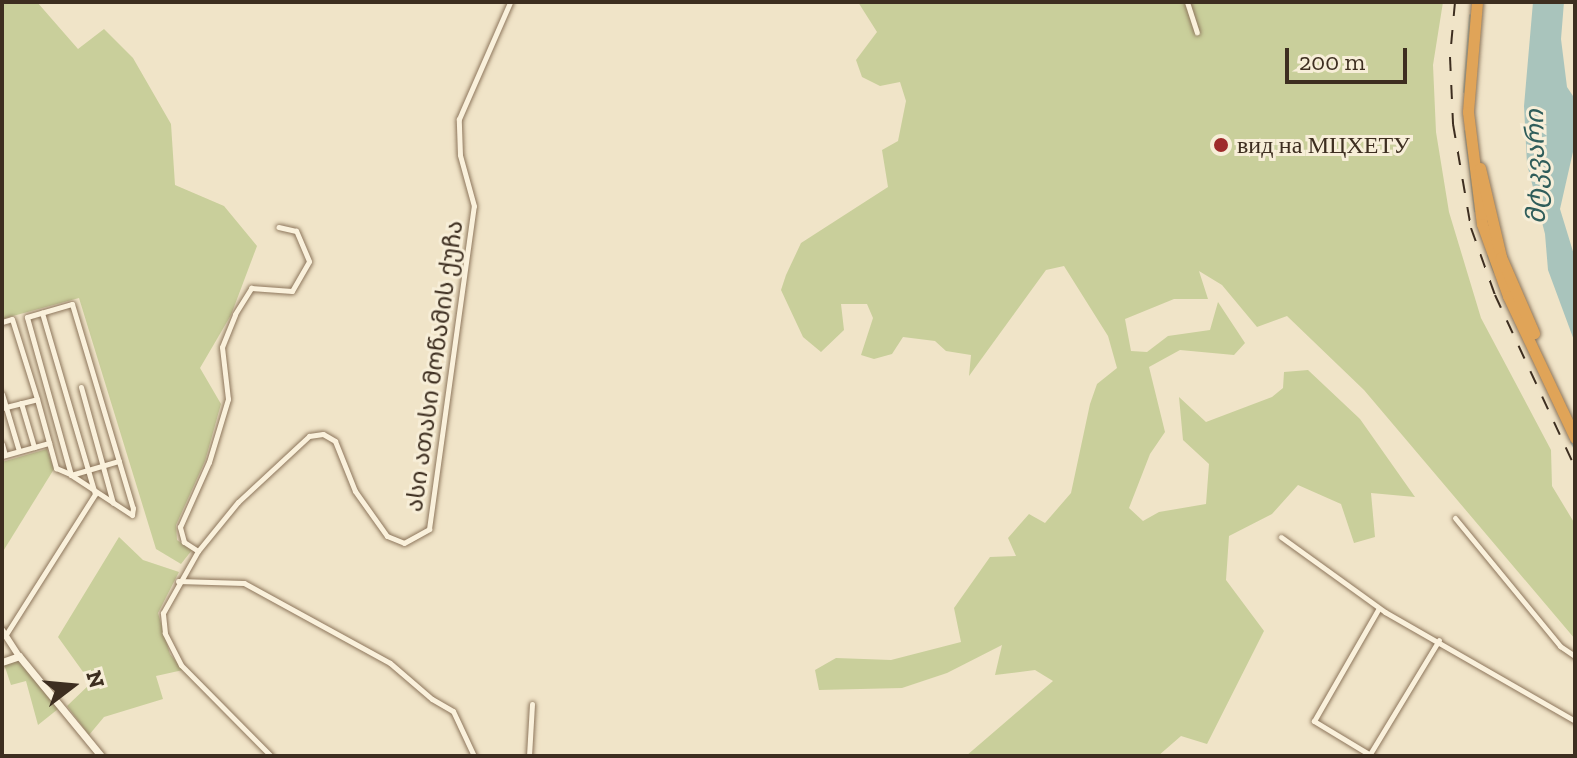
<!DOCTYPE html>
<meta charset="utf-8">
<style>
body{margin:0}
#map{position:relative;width:1577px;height:758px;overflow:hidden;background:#f0e4c8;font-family:"Zilla Slab","Noto Sans Georgian",serif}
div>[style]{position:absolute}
.green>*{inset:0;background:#c9cf9b}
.water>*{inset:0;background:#a9c4bc}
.stream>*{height:2px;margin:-1px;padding:0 1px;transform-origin:1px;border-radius:1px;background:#a9c4bc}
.roads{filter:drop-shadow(0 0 2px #8d765c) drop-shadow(0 0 2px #8d765c)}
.minor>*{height:5px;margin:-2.5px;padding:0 2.5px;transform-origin:2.5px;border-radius:2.5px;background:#faf1dc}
.tertiary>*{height:6px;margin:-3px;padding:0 3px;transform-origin:3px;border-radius:3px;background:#faf1dc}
.secondary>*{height:7px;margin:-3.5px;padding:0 3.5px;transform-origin:3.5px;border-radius:3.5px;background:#faf1dc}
.motorway>*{height:11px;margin:-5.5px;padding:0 5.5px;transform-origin:5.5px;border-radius:5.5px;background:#e0a458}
.rail>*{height:2px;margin-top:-1px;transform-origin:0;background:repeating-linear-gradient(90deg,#3d2e20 0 14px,transparent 0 28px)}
.dots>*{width:22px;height:22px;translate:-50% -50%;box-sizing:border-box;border:4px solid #f7eed8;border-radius:50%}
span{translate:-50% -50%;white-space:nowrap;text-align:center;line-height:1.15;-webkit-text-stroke:6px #f7eed8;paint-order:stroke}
.poi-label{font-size:24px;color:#3d2e20}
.left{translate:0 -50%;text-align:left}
.street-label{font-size:24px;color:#3d2e20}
.water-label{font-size:26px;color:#2f5d5a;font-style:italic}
.frame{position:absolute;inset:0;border:4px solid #3d2e20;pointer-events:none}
.north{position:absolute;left:32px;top:646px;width:80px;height:80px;-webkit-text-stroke:6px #f7eed8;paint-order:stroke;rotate:74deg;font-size:22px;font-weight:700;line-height:32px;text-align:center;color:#3d2e20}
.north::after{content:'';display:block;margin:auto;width:28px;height:36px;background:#3d2e20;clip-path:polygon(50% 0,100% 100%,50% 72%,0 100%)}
.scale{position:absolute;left:1285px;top:48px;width:122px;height:36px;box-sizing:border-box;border:4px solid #3d2e20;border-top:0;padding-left:10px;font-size:24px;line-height:28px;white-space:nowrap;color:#3d2e20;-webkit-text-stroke:6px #f7eed8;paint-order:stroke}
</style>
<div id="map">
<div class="green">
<i style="clip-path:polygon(2px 2px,37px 2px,78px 49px,104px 29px,133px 58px,171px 124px,175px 185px,224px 206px,257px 246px,231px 315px,200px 368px,221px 404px,205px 461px,176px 525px,177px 540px,192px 550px,181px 564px,156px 549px,79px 298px,2px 319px)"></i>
<i style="clip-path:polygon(858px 2px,1443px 2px,1433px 65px,1436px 132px,1449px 212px,1481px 318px,1551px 450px,1552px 486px,1575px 524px,1575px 639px,1364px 390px,1287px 316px,1257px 327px,1222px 285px,1199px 271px,1208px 299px,1174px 299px,1125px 319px,1131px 351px,1147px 352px,1168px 336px,1210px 330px,1218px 302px,1245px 343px,1234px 355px,1180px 350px,1149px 367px,1165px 432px,1150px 454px,1129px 508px,1143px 521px,1159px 512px,1206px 504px,1209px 464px,1183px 440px,1179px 397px,1206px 422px,1272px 397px,1283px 388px,1284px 372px,1308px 370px,1360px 419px,1415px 497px,1371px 493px,1375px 537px,1354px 543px,1341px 504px,1298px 485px,1272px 514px,1229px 536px,1226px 580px,1264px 631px,1207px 744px,1181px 736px,1158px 756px,966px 756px,1053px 681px,1035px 670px,995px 675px,1002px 645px,947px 673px,902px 688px,819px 690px,815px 670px,836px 658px,891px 660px,961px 642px,954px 608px,990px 557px,1016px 556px,1008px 538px,1029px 514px,1045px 523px,1071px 493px,1090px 404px,1097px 384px,1117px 368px,1108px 336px,1064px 266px,1046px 270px,969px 376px,971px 355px,946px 351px,935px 341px,903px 337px,892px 354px,874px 359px,861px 355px,873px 318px,867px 304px,841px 304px,844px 330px,821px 352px,803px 337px,781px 290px,786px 275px,801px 243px,888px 187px,882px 150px,898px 141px,906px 101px,900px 82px,880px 86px,862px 77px,856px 60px,877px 32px)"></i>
<i style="clip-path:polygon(47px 449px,54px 469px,2px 553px,2px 462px)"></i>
<i style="clip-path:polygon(119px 537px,143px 560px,179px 572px,158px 613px,170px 654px,183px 670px,156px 676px,163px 699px,104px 717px,89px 735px,67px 706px,91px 683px,58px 637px)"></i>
<i style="clip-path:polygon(17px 659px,58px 709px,38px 725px,26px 681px,11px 685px,4px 664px)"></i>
</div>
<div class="water">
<i style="clip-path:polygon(1533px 2px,1564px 2px,1561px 39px,1567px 87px,1575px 99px,1575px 143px,1560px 209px,1575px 258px,1575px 343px,1548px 270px,1545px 234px,1527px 164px,1524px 106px)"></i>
</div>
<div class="stream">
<i style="left:1464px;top:92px;width:77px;rotate:-85.5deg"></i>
<i style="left:1465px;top:131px;width:81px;rotate:82.9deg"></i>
<i style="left:1488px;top:256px;width:17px;rotate:69deg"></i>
<i style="left:1571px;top:442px;width:8px;rotate:60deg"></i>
</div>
<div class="roads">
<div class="minor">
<i style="left:1187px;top:2px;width:32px;rotate:72deg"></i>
<i style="left:72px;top:304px;width:213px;rotate:73.4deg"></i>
<i style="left:133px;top:508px;width:7px;rotate:98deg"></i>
<i style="left:132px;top:515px;width:73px;rotate:-146.7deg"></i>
<i style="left:71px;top:475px;width:164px;rotate:-105.6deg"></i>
<i style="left:27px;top:317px;width:47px;rotate:-16.1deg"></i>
<i style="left:2px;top:322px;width:10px;rotate:-17deg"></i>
<i style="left:12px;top:319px;width:84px;rotate:72.6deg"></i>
<i style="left:81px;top:387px;width:120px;rotate:74.6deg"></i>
<i style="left:2px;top:394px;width:59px;rotate:73.4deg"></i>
<i style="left:21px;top:403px;width:46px;rotate:73.5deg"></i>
<i style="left:2px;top:408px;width:36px;rotate:-14deg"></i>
<i style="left:37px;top:399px;width:72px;rotate:74.6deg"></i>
<i style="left:56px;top:468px;width:15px;rotate:23deg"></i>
<i style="left:2px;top:444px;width:11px;rotate:75deg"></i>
<i style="left:2px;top:456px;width:49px;rotate:-15.5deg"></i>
<i style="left:71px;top:475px;width:50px;rotate:-16.3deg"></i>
<i style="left:1455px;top:518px;width:166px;rotate:50.6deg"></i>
<i style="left:1560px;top:646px;width:18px;rotate:34deg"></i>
<i style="left:1281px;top:537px;width:128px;rotate:35.8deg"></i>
<i style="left:1385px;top:612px;width:219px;rotate:29.8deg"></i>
<i style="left:198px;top:551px;width:17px;rotate:-147deg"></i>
<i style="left:184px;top:542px;width:16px;rotate:-105deg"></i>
<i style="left:180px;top:527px;width:71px;rotate:-66deg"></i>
<i style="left:209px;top:462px;width:66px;rotate:-73.2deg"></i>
<i style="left:228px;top:399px;width:52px;rotate:-96.6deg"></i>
<i style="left:222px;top:347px;width:35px;rotate:-68deg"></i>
<i style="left:235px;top:314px;width:31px;rotate:-58deg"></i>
<i style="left:251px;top:288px;width:41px;rotate:4.2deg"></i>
<i style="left:292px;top:291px;width:34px;rotate:-60deg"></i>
<i style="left:309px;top:261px;width:33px;rotate:-113deg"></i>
<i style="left:296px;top:231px;width:18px;rotate:-167deg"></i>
<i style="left:178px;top:581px;width:66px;rotate:1.7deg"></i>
<i style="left:244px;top:583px;width:166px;rotate:28.7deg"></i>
<i style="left:390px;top:663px;width:55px;rotate:40.6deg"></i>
<i style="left:432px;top:699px;width:24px;rotate:30deg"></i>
<i style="left:453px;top:711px;width:50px;rotate:65deg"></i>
<i style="left:5px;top:636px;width:168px;rotate:-57.6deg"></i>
<i style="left:95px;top:494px;width:189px;rotate:-106.3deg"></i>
<i style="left:1370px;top:754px;width:133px;rotate:-58.8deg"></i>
<i style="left:271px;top:756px;width:128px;rotate:-134.7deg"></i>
<i style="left:181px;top:665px;width:36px;rotate:-117deg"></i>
<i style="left:165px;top:633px;width:20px;rotate:-96deg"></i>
<i style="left:163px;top:613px;width:71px;rotate:-60.6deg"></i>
<i style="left:198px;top:551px;width:63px;rotate:-50.8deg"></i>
<i style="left:238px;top:502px;width:97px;rotate:-42.9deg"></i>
<i style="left:309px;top:436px;width:14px;rotate:-8deg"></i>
<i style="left:323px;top:434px;width:14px;rotate:30deg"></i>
<i style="left:335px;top:441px;width:54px;rotate:68.2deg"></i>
<i style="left:355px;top:491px;width:55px;rotate:54.6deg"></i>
<i style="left:387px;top:536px;width:18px;rotate:22deg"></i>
<i style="left:404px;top:543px;width:29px;rotate:-29deg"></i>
<i style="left:429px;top:529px;width:326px;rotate:-82.1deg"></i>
<i style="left:474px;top:206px;width:53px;rotate:-105.4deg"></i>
<i style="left:460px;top:155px;width:36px;rotate:-92deg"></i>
<i style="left:459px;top:119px;width:128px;rotate:-66.4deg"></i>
<i style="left:529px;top:756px;width:52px;rotate:-86.7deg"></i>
<i style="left:1372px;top:756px;width:68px;rotate:-148.9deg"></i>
<i style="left:1314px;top:721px;width:130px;rotate:-60.1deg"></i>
</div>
<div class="tertiary">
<i style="left:2px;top:630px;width:31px;rotate:57deg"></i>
</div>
<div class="secondary">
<i style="left:2px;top:662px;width:18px;rotate:-19deg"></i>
<i style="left:19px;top:656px;width:129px;rotate:50.6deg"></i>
</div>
<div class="motorway">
<i style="left:1477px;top:2px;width:110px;rotate:94.7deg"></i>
<i style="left:1468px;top:112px;width:113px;rotate:82.9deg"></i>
<i style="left:1482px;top:224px;width:77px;rotate:70.1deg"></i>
<i style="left:1508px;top:296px;width:157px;rotate:64.7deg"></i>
<i style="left:1480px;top:168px;width:91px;rotate:76.7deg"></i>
<i style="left:1501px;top:257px;width:83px;rotate:66.5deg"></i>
</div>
</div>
<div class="rail">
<i style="left:1455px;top:2px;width:55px;rotate:95.2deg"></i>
<i style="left:1450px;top:57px;width:67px;rotate:87.4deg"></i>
<i style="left:1453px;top:124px;width:106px;rotate:80.2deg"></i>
<i style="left:1471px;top:228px;width:71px;rotate:70.3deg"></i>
<i style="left:1495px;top:295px;width:190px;rotate:65.1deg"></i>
</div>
<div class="dots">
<i style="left:1221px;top:145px;background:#9e2a2b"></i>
</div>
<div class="poi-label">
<span class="left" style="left:1237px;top:145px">вид на МЦХЕТУ</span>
</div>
<div class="street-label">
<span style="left:434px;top:366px;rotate:-82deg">ასი ათასი მოწამის ქუჩა</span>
</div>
<div class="water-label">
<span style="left:1536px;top:167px;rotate:-91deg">მტკვარი</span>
</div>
<div class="frame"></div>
<div class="north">N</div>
<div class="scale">200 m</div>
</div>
